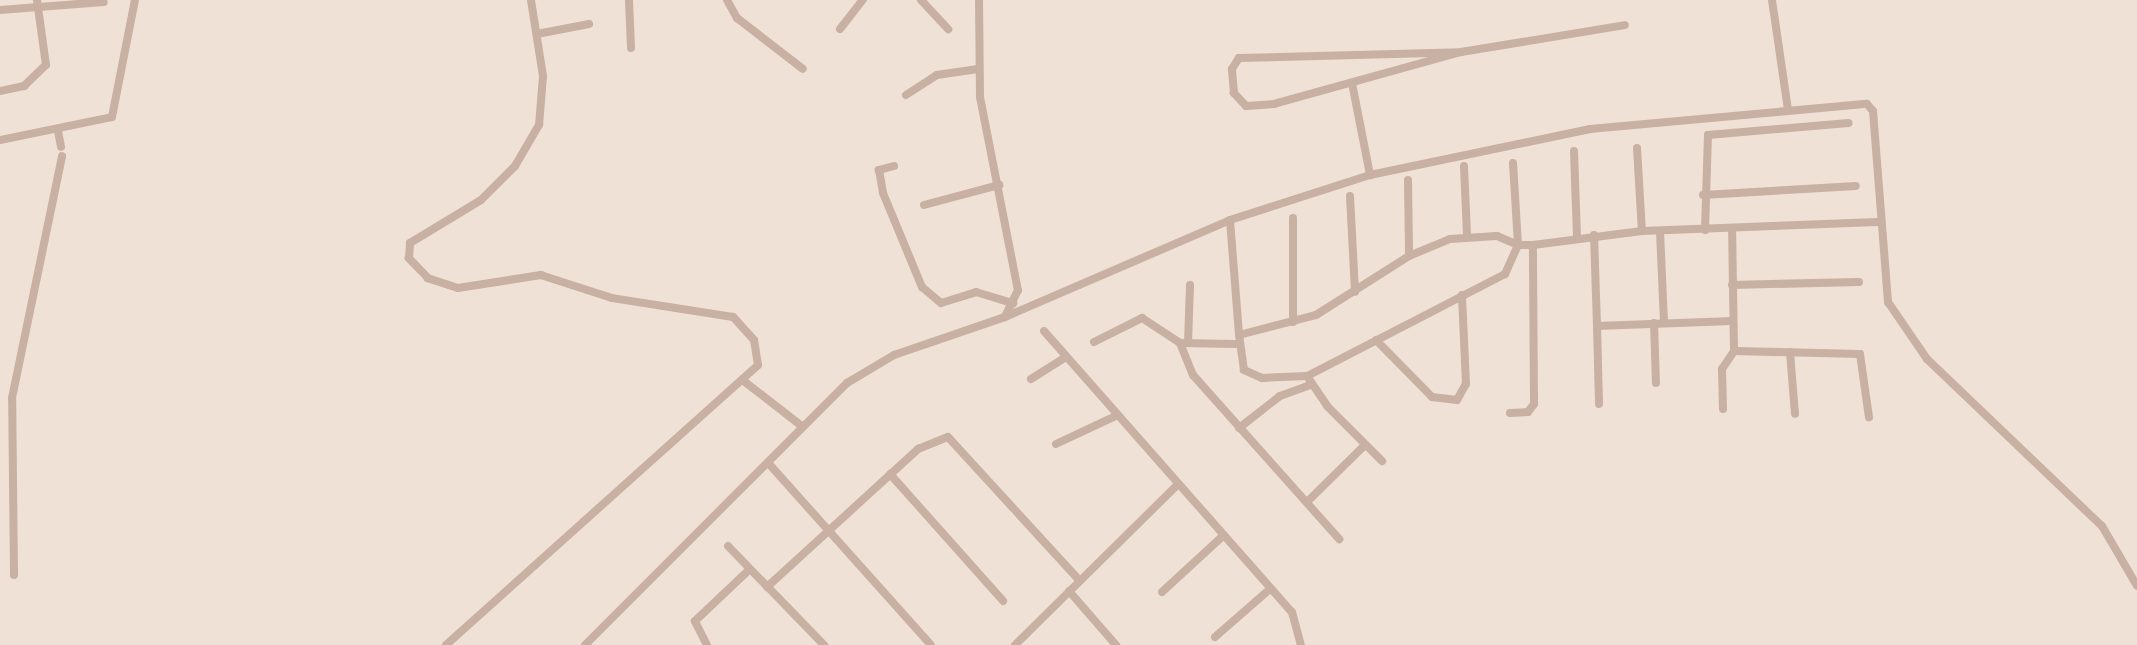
<!DOCTYPE html>
<style>
body{margin:0}
#map{position:relative;width:2137px;height:645px;overflow:hidden;background:#f0e1d6;font-family:Poppins,sans-serif}
div>[style]{position:absolute}
.minor>*{height:8px;margin:-4px;padding:0 4px;transform-origin:4px;border-radius:4px;background:#c8b0a3}
span{translate:-50% -50%;white-space:nowrap;text-align:center;line-height:1.15;-webkit-text-stroke:6px #f8ece2;paint-order:stroke}
</style>
<div id="map">
<div class="minor">
<i style="left:629px;top:0;width:48px;rotate:87.6deg"></i>
<i style="left:727px;top:0;width:21px;rotate:61deg"></i>
<i style="left:737px;top:18px;width:83px;rotate:37.7deg"></i>
<i style="left:921px;top:0;width:40px;rotate:47deg"></i>
<i style="left:979px;top:0;width:97px;rotate:89.4deg"></i>
<i style="left:980px;top:97px;width:197px;rotate:78.9deg"></i>
<i style="left:1018px;top:290px;width:30px;rotate:116deg"></i>
<i style="left:1772px;top:0;width:111px;rotate:81.7deg"></i>
<i style="left:0;top:10px;width:104px;rotate:-4.4deg"></i>
<i style="left:840px;top:29px;width:37px;rotate:-52deg"></i>
<i style="left:537px;top:34px;width:53px;rotate:-10.9deg"></i>
<i style="left:1461px;top:52px;width:194px;rotate:164.5deg"></i>
<i style="left:1274px;top:104px;width:28px;rotate:176deg"></i>
<i style="left:1246px;top:106px;width:18px;rotate:-133deg"></i>
<i style="left:1234px;top:93px;width:24px;rotate:-95deg"></i>
<i style="left:1232px;top:69px;width:13px;rotate:-58deg"></i>
<i style="left:1239px;top:58px;width:222px;rotate:-1.5deg"></i>
<i style="left:1461px;top:52px;width:166px;rotate:-9.3deg"></i>
<i style="left:1352px;top:83px;width:94px;rotate:78.9deg"></i>
<i style="left:0;top:91px;width:25px;rotate:-12deg"></i>
<i style="left:24px;top:86px;width:30px;rotate:-44deg"></i>
<i style="left:46px;top:65px;width:66px;rotate:-97.9deg"></i>
<i style="left:906px;top:95px;width:37px;rotate:-33deg"></i>
<i style="left:937px;top:75px;width:41px;rotate:-8.3deg"></i>
<i style="left:58px;top:131px;width:16px;rotate:79deg"></i>
<i style="left:0;top:140px;width:114px;rotate:-11.6deg"></i>
<i style="left:112px;top:117px;width:119px;rotate:-78.9deg"></i>
<i style="left:1637px;top:148px;width:83px;rotate:86.6deg"></i>
<i style="left:1574px;top:151px;width:86px;rotate:88deg"></i>
<i style="left:1513px;top:163px;width:82px;rotate:86.5deg"></i>
<i style="left:1518px;top:245px;width:32px;rotate:114deg"></i>
<i style="left:1505px;top:274px;width:223px;rotate:152.7deg"></i>
<i style="left:1307px;top:376px;width:45px;rotate:177.5deg"></i>
<i style="left:1262px;top:378px;width:20px;rotate:-156deg"></i>
<i style="left:1244px;top:370px;width:35px;rotate:-98deg"></i>
<i style="left:1239px;top:335px;width:80px;rotate:-14.6deg"></i>
<i style="left:1316px;top:315px;width:110px;rotate:-32.4deg"></i>
<i style="left:1409px;top:256px;width:44px;rotate:-22.5deg"></i>
<i style="left:1450px;top:239px;width:47px;rotate:-3.7deg"></i>
<i style="left:1497px;top:236px;width:23px;rotate:23deg"></i>
<i style="left:1518px;top:245px;width:15px"></i>
<i style="left:1533px;top:245px;width:110px;rotate:-7.3deg"></i>
<i style="left:1642px;top:231px;width:236px;rotate:-2.2deg"></i>
<i style="left:894px;top:166px;width:16px;rotate:165deg"></i>
<i style="left:879px;top:170px;width:23px;rotate:80deg"></i>
<i style="left:883px;top:193px;width:102px;rotate:67.5deg"></i>
<i style="left:922px;top:287px;width:25px;rotate:40deg"></i>
<i style="left:941px;top:303px;width:37px;rotate:-17deg"></i>
<i style="left:976px;top:292px;width:39px;rotate:17deg"></i>
<i style="left:1464px;top:166px;width:70px;rotate:87.5deg"></i>
<i style="left:1408px;top:180px;width:76px;rotate:89.2deg"></i>
<i style="left:1703px;top:195px;width:153px;rotate:-3.4deg"></i>
<i style="left:1350px;top:196px;width:96px;rotate:87deg"></i>
<i style="left:924px;top:205px;width:78px;rotate:-14.9deg"></i>
<i style="left:1230px;top:220px;width:115px;rotate:85.5deg"></i>
<i style="left:1705px;top:230px;width:95px;rotate:-88.2deg"></i>
<i style="left:1708px;top:135px;width:141px;rotate:-4.9deg"></i>
<i style="left:1660px;top:231px;width:92px;rotate:87.5deg"></i>
<i style="left:1594px;top:235px;width:91px;rotate:88.1deg"></i>
<i style="left:1597px;top:326px;width:135px;rotate:-2.1deg"></i>
<i style="left:1732px;top:285px;width:127px;rotate:-1.4deg"></i>
<i style="left:1293px;top:322px;width:104px;rotate:-90deg"></i>
<i style="left:1654px;top:323px;width:60px;rotate:88.1deg"></i>
<i style="left:1597px;top:326px;width:78px;rotate:88.5deg"></i>
<i style="left:1044px;top:331px;width:375px;rotate:48.6deg"></i>
<i style="left:1292px;top:612px;width:34px;rotate:75deg"></i>
<i style="left:1376px;top:340px;width:80px;rotate:45.5deg"></i>
<i style="left:1432px;top:397px;width:25px;rotate:7deg"></i>
<i style="left:1457px;top:400px;width:18px;rotate:-61deg"></i>
<i style="left:1466px;top:384px;width:89px;rotate:-92.6deg"></i>
<i style="left:1094px;top:342px;width:54px;rotate:-26.6deg"></i>
<i style="left:1142px;top:318px;width:45px;rotate:33.3deg"></i>
<i style="left:1180px;top:343px;width:55px;rotate:1deg"></i>
<i style="left:1180px;top:343px;width:35px;rotate:68deg"></i>
<i style="left:1193px;top:375px;width:220px;rotate:48.3deg"></i>
<i style="left:1188px;top:343px;width:58px;rotate:-88deg"></i>
<i style="left:1734px;top:351px;width:126px;rotate:1.4deg"></i>
<i style="left:1860px;top:354px;width:64px;rotate:81.9deg"></i>
<i style="left:1790px;top:352px;width:62px;rotate:85.4deg"></i>
<i style="left:1307px;top:376px;width:36px;rotate:56deg"></i>
<i style="left:1327px;top:406px;width:78px;rotate:45deg"></i>
<i style="left:1031px;top:379px;width:41px;rotate:-32.2deg"></i>
<i style="left:745px;top:382px;width:73px;rotate:37.8deg"></i>
<i style="left:1723px;top:409px;width:40px;rotate:-91.4deg"></i>
<i style="left:1722px;top:369px;width:22px;rotate:-56deg"></i>
<i style="left:1734px;top:351px;width:122px;rotate:-90.9deg"></i>
<i style="left:1510px;top:413px;width:18px;rotate:-3deg"></i>
<i style="left:1528px;top:412px;width:10px;rotate:-53deg"></i>
<i style="left:1534px;top:404px;width:159px;rotate:-90.4deg"></i>
<i style="left:1239px;top:428px;width:52px;rotate:-38deg"></i>
<i style="left:1280px;top:396px;width:33px;rotate:-20deg"></i>
<i style="left:1056px;top:444px;width:68px;rotate:-25.1deg"></i>
<i style="left:770px;top:465px;width:241px;rotate:48.2deg"></i>
<i style="left:890px;top:474px;width:170px;rotate:48.3deg"></i>
<i style="left:1307px;top:502px;width:81px;rotate:-44.5deg"></i>
<i style="left:728px;top:546px;width:138px;rotate:45.9deg"></i>
<i style="left:14px;top:575px;width:177px;rotate:-90.6deg"></i>
<i style="left:12px;top:398px;width:247px;rotate:-78.3deg"></i>
<i style="left:767px;top:587px;width:205px;rotate:-42.4deg"></i>
<i style="left:918px;top:449px;width:32px;rotate:-22deg"></i>
<i style="left:948px;top:437px;width:193px;rotate:47.5deg"></i>
<i style="left:1069px;top:591px;width:72px;rotate:49deg"></i>
<i style="left:1162px;top:592px;width:83px;rotate:-42.6deg"></i>
<i style="left:1215px;top:637px;width:73px;rotate:-41.1deg"></i>
<i style="left:446px;top:645px;width:419px;rotate:-41.9deg"></i>
<i style="left:758px;top:365px;width:25px;rotate:-99deg"></i>
<i style="left:754px;top:340px;width:31px;rotate:-132deg"></i>
<i style="left:733px;top:317px;width:122px;rotate:-171.1deg"></i>
<i style="left:612px;top:298px;width:75px;rotate:-162.1deg"></i>
<i style="left:541px;top:275px;width:84px;rotate:171.1deg"></i>
<i style="left:458px;top:288px;width:32px;rotate:-162deg"></i>
<i style="left:428px;top:278px;width:28px;rotate:-134deg"></i>
<i style="left:409px;top:258px;width:15px;rotate:-86deg"></i>
<i style="left:410px;top:243px;width:83px;rotate:-31.2deg"></i>
<i style="left:481px;top:200px;width:48px;rotate:-45deg"></i>
<i style="left:515px;top:166px;width:48px;rotate:-59.7deg"></i>
<i style="left:539px;top:125px;width:49px;rotate:-85.3deg"></i>
<i style="left:543px;top:76px;width:77px;rotate:-99deg"></i>
<i style="left:585px;top:645px;width:371px;rotate:-45deg"></i>
<i style="left:847px;top:383px;width:55px;rotate:-30.8deg"></i>
<i style="left:894px;top:355px;width:117px;rotate:-18.9deg"></i>
<i style="left:1005px;top:317px;width:245px;rotate:-23.3deg"></i>
<i style="left:1230px;top:220px;width:147px;rotate:-17.8deg"></i>
<i style="left:1370px;top:175px;width:225px;rotate:-11.8deg"></i>
<i style="left:1590px;top:129px;width:278px;rotate:-5.2deg"></i>
<i style="left:1867px;top:104px;width:9px;rotate:49deg"></i>
<i style="left:1873px;top:111px;width:192px;rotate:85.5deg"></i>
<i style="left:1888px;top:302px;width:69px;rotate:55.6deg"></i>
<i style="left:1927px;top:359px;width:242px;rotate:43.7deg"></i>
<i style="left:2102px;top:526px;width:69px;rotate:59.7deg"></i>
<i style="left:707px;top:645px;width:27px;rotate:-117deg"></i>
<i style="left:695px;top:621px;width:74px;rotate:-43.4deg"></i>
<i style="left:1015px;top:645px;width:228px;rotate:-44.6deg"></i>
</div>
</div>
